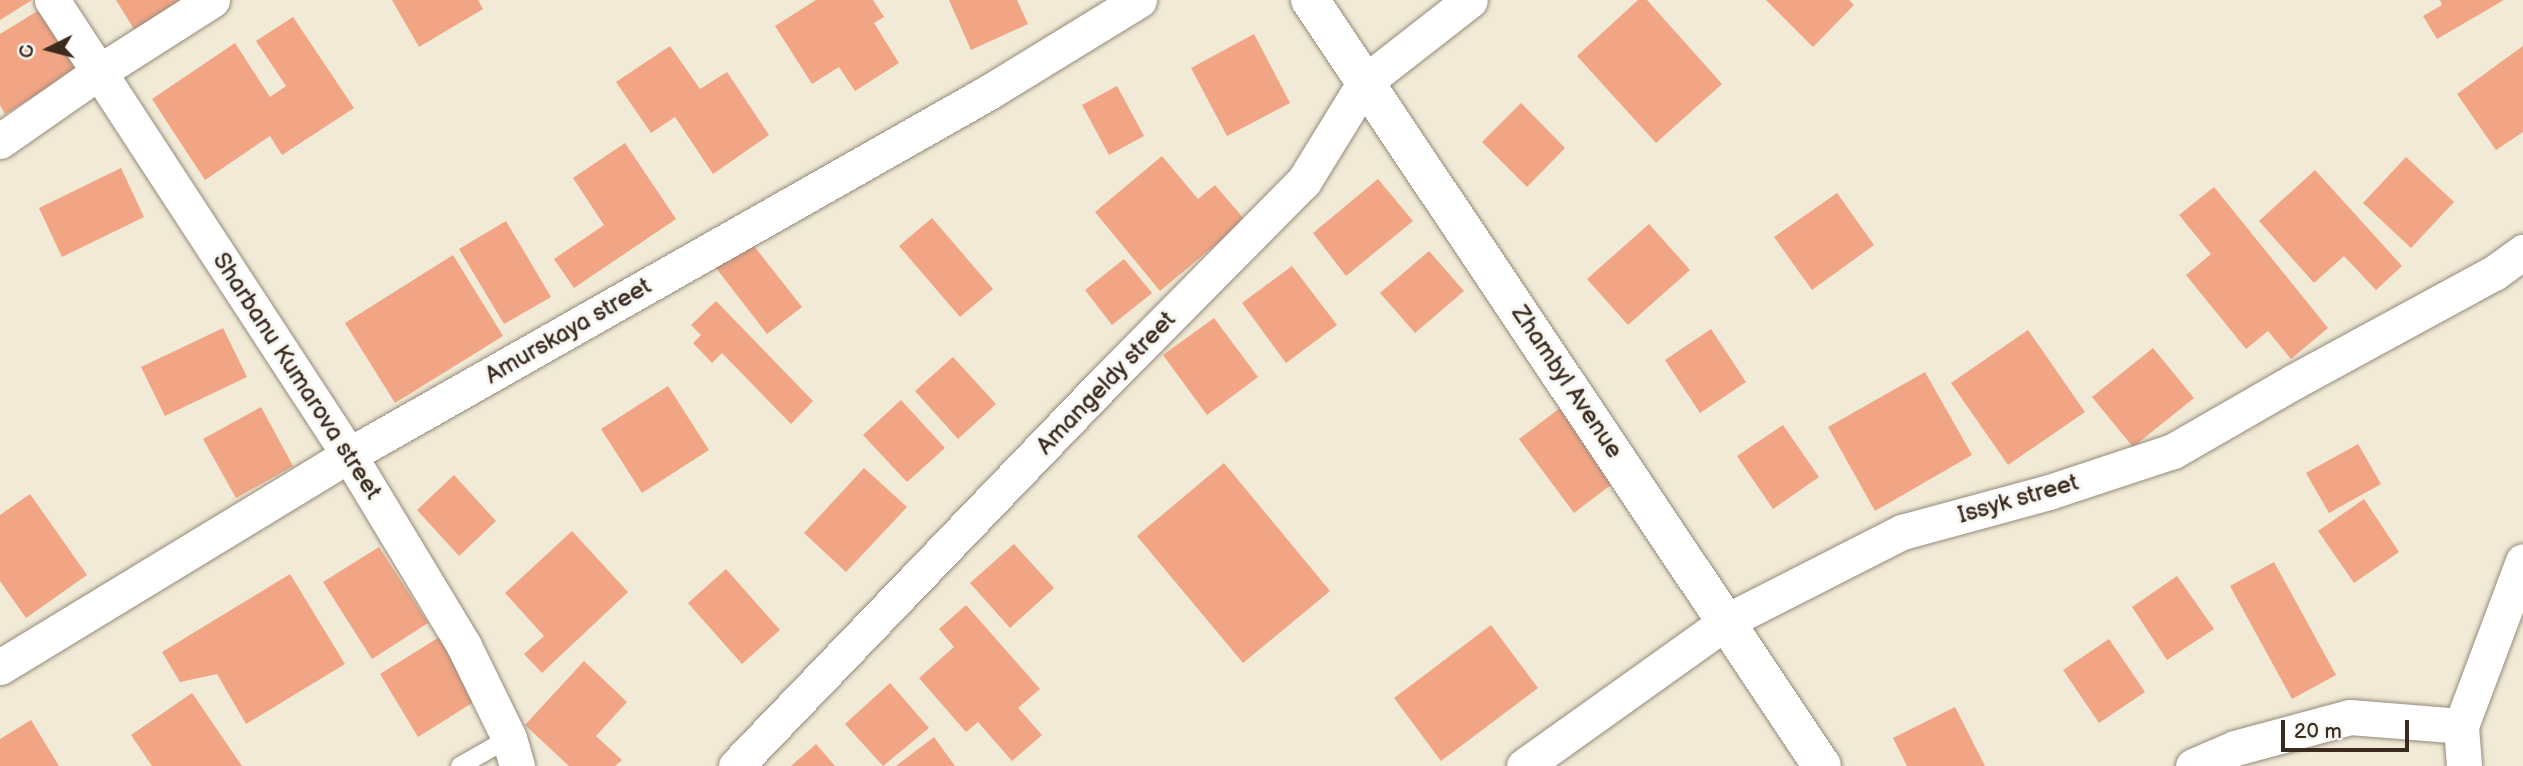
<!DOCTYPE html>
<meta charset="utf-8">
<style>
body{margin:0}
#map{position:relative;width:2523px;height:766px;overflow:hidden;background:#f0ead6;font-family:"Balsamiq Sans",sans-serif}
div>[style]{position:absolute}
.building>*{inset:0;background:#f1a585}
.roads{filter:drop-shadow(0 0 2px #968a7a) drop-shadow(0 0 2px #968a7a)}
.lane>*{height:18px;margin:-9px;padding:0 9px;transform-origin:9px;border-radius:9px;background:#fff}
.street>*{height:35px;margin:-17.5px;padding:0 17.5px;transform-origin:17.5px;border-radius:17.5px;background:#fff}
.secondary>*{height:38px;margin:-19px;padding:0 19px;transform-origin:19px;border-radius:19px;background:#fff}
span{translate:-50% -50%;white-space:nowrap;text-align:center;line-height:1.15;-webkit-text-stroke:6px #f6f6f2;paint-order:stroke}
.street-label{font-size:24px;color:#3b2a1e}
.north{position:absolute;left:14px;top:14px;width:70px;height:70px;-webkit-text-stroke:5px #f6f6f2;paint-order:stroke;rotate:264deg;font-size:19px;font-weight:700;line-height:28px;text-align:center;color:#3b2a1e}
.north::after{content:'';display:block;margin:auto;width:24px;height:32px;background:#3b2a1e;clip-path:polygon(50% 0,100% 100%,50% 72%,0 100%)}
.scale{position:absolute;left:2281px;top:720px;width:128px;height:32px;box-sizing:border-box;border:4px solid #3b2a1e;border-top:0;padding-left:9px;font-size:21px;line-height:24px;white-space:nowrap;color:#3b2a1e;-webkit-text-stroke:5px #f6f6f2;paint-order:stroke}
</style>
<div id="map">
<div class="building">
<i style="clip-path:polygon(0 0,32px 0,0 20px)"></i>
<i style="clip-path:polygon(116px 0,191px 0,137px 34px)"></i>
<i style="clip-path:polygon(392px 0,478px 0,483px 9px,419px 47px)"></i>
<i style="clip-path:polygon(816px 0,873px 0,884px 17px,874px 23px,899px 63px,855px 91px,839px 67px,812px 84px,775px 26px)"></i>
<i style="clip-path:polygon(949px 0,1017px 0,1028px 24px,971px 50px)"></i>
<i style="clip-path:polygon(1638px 0,1647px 0,1722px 84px,1656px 143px,1577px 56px)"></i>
<i style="clip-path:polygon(1766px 0,1849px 0,1854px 5px,1813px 47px)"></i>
<i style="clip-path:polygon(2440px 0,2504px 0,2437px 39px,2423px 16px,2442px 5px)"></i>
<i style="clip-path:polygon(39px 10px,76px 71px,5px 114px,0 105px,0 34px)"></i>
<i style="clip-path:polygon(293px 17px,354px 108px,282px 155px,270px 136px,205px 180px,152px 99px,235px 43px,270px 97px,286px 86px,256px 41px)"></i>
<i style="clip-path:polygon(1254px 34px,1290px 103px,1227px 136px,1191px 68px)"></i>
<i style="clip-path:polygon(670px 46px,700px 89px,727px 72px,769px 135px,713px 174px,675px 117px,651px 133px,616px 82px)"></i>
<i style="clip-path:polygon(2523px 46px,2523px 132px,2496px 150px,2457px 94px)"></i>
<i style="clip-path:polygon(1117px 86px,1144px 136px,1109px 155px,1082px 105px)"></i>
<i style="clip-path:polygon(1521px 103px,1565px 148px,1527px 187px,1482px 142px)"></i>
<i style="clip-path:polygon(625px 143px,676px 219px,574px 288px,554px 259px,604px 225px,573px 178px)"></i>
<i style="clip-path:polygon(1162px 156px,1198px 199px,1215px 185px,1245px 220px,1160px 291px,1095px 212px)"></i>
<i style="clip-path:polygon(2406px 157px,2454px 202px,2411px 248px,2363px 203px)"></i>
<i style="clip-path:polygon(121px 168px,144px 217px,62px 257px,39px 208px)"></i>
<i style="clip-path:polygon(2315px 170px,2402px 266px,2376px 290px,2344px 256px,2314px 283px,2259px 221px)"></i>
<i style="clip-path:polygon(1378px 179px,1413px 221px,1346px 276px,1313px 233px)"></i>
<i style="clip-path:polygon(2214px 187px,2328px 328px,2291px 359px,2268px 331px,2246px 349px,2186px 275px,2211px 254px,2179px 215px)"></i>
<i style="clip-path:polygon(1837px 193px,1874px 245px,1812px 290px,1774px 237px)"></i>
<i style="clip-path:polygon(932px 218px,993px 289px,960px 317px,899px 246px)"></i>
<i style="clip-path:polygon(506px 221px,551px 297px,504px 324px,459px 249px)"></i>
<i style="clip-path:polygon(1649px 224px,1690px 270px,1628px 325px,1587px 279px)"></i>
<i style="clip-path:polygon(750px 241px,802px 307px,767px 334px,716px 268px)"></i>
<i style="clip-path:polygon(1429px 251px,1464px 291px,1415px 333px,1380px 293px)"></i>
<i style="clip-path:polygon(453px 255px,503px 336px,395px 403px,345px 323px)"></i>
<i style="clip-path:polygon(1124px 259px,1152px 293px,1112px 325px,1085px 290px)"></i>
<i style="clip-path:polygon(1292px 266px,1337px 325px,1286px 363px,1242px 303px)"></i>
<i style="clip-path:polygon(716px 301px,813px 401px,791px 424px,722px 353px,712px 363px,693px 343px,701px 335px,691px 325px)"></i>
<i style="clip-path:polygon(1214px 318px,1258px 377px,1207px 415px,1163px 355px)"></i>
<i style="clip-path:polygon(223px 328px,247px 377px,165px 416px,141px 367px)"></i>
<i style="clip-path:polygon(1711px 329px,1746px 382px,1700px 413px,1665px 360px)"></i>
<i style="clip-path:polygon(2028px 330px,2085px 412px,2008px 465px,1951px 383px)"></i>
<i style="clip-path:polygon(2153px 348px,2194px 398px,2133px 447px,2092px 397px)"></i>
<i style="clip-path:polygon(953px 357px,996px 404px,958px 439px,915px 391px)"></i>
<i style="clip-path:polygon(1925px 372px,1972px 455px,1875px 511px,1828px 427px)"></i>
<i style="clip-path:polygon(668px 386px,709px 450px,642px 493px,601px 429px)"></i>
<i style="clip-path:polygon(901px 400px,945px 448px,907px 482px,863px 435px)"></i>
<i style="clip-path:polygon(1564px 405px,1620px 478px,1574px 513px,1519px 439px)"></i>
<i style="clip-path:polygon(261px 407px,293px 466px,236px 498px,203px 439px)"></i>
<i style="clip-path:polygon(1783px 425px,1819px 477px,1773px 509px,1737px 456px)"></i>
<i style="clip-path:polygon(2358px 444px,2381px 484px,2329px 513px,2306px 473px)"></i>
<i style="clip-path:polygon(1224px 463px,1330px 591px,1243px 663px,1137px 536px)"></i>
<i style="clip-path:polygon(864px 468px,907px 507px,846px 572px,804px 533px)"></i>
<i style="clip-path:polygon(454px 475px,496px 521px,459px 556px,417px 510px)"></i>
<i style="clip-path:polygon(30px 494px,87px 575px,26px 618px,0 581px,0 515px)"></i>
<i style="clip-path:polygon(2364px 499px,2399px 552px,2354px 583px,2318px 531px)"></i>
<i style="clip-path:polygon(572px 531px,628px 592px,542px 673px,524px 654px,544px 636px,505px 593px)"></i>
<i style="clip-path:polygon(1014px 544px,1054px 588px,1010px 628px,970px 583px)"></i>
<i style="clip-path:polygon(379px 547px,428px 623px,372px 659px,323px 582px)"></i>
<i style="clip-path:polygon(2274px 562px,2336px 675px,2292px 699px,2230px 586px)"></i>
<i style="clip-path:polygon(726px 569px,780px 630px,742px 664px,688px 603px)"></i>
<i style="clip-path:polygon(290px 574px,345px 664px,246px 724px,217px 674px,180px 682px,162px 652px)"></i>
<i style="clip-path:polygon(2177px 576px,2214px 629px,2167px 660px,2132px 607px)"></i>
<i style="clip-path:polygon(966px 605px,1040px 689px,1018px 708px,1042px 735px,1012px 761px,978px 722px,966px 732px,919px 678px,954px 647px,939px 629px)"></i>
<i style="clip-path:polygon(1491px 625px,1538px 688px,1441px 761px,1394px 698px)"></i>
<i style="clip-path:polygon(441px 636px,480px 698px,418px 737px,380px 674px)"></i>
<i style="clip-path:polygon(2109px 639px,2145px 692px,2099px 723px,2063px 670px)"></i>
<i style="clip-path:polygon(584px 661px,627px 702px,596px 736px,622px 760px,615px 766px,569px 766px,525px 725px)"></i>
<i style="clip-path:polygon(890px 683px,929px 728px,883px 766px,845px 724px)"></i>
<i style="clip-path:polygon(192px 693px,242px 766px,152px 766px,131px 735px)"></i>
<i style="clip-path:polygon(1955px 707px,1985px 766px,1907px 766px,1893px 738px)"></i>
<i style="clip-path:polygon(31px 720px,59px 766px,0 766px,0 739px)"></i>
<i style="clip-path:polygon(934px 737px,955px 766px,896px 766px)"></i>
<i style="clip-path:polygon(816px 744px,835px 766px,791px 766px)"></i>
</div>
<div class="roads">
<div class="lane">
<i style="left:460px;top:766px;width:56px;rotate:-29.7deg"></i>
</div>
<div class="street">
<i style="left:52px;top:0;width:543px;rotate:56.87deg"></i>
<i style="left:349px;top:455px;width:223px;rotate:58.9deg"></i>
<i style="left:464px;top:646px;width:102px;rotate:63.9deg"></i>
<i style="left:509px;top:738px;width:29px;rotate:74deg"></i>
<i style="left:0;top:141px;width:121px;rotate:-34.9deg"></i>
<i style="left:99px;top:72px;width:134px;rotate:-32.5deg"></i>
<i style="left:0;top:667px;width:408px;rotate:-31.3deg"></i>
<i style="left:349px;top:455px;width:736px;rotate:-29.56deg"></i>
<i style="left:989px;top:92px;width:176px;rotate:-31.5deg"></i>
<i style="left:736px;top:766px;width:533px;rotate:-46.14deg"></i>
<i style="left:1105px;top:382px;width:283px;rotate:-45.3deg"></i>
<i style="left:1304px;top:181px;width:116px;rotate:-58.4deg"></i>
<i style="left:1365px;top:82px;width:133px;rotate:-38deg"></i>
<i style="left:1524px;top:766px;width:249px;rotate:-35.5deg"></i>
<i style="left:1727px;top:621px;width:196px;rotate:-27deg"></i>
<i style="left:1902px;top:532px;width:152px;rotate:-15.2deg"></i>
<i style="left:2049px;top:492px;width:131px;rotate:-18.3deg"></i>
<i style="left:2173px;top:451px;width:138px;rotate:-29.9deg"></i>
<i style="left:2293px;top:382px;width:229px;rotate:-28.5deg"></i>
<i style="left:2494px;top:273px;width:36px;rotate:-36deg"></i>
<i style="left:2193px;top:766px;width:46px;rotate:-23.2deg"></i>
<i style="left:2235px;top:748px;width:119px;rotate:-15.1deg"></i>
<i style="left:2350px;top:717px;width:111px;rotate:4.6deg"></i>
<i style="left:2464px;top:766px;width:40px;rotate:-94.3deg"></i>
<i style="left:2461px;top:726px;width:176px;rotate:-69.4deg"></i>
</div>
<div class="secondary">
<i style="left:1310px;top:0;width:921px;rotate:56.24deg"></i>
</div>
</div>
<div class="street-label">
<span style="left:568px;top:331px;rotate:-30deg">Amurskaya street</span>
<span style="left:297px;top:376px;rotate:57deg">Sharbanu Kumarova street</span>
<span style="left:1567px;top:382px;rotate:56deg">Zhambyl Avenue</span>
<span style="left:1106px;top:383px;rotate:-46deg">Amangeldy street</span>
<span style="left:2018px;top:499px;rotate:-16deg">Issyk street</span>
</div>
<div class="north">С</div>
<div class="scale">20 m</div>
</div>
